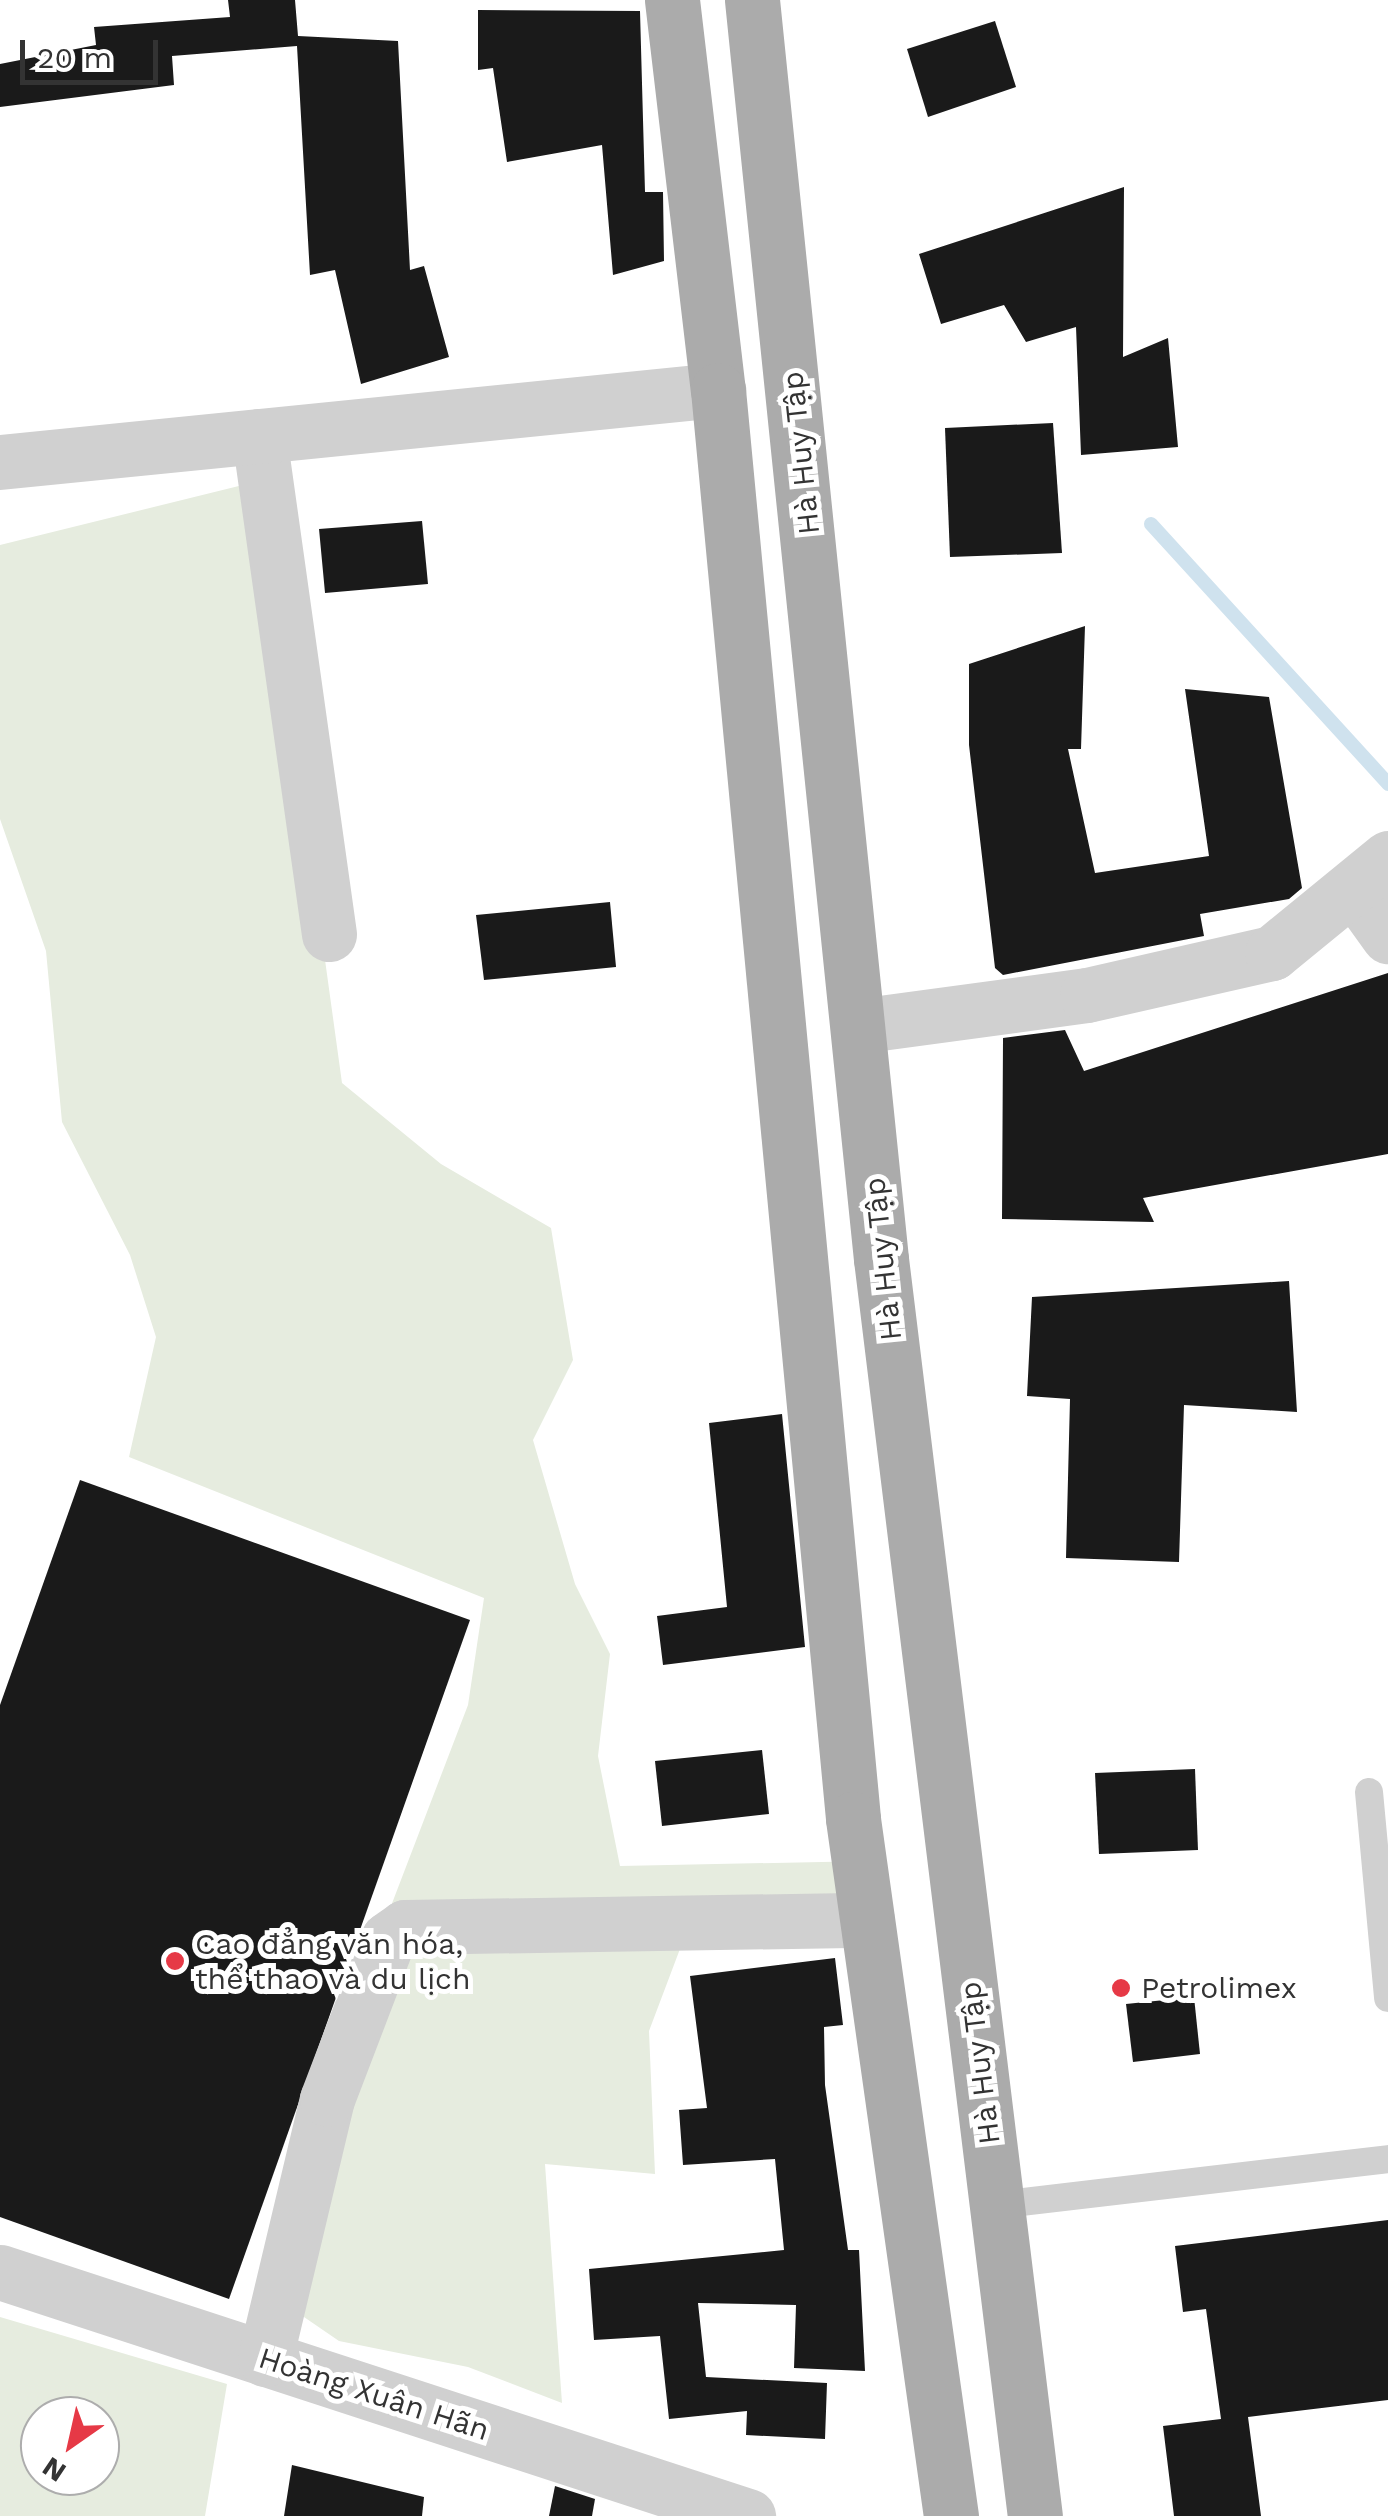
<!DOCTYPE html>
<meta charset="utf-8">
<style>
body{margin:0}
#map{position:relative;width:1388px;height:2516px;overflow:hidden;background:#fff;font-family:"Work Sans",sans-serif}
div>[style]{position:absolute}
.green>*{inset:0;background:#e6ecdf}
.stream>*{height:14px;margin:-7px;padding:0 7px;transform-origin:7px;border-radius:7px;background:#cfe2ee}
.building>*{inset:0;background:#1a1a1a}
.lane>*{height:28px;margin:-14px;padding:0 14px;transform-origin:14px;border-radius:14px;background:#d0d0d0}
.street>*{height:55px;margin:-27.5px;padding:0 27.5px;transform-origin:27.5px;border-radius:27.5px;background:#d0d0d0}
.primary>*{height:55px;margin:-27.5px;padding:0 27.5px;transform-origin:27.5px;border-radius:27.5px;background:#ababab}
.dots>*{width:28px;height:28px;translate:-50% -50%;box-sizing:border-box;border:5px solid #fff;border-radius:50%}
span{translate:-50% -50%;white-space:nowrap;text-align:center;line-height:1.15;-webkit-text-stroke:10px #fff;paint-order:stroke}
.street-label{font-size:30px;color:#333}
.poi-label{font-size:30px;color:#333}
.left{translate:0 -50%;text-align:left}
.north{position:absolute;left:20px;top:2396px;width:100px;height:100px;box-sizing:border-box;background:#fff;border:2px solid #adadad;border-radius:50%;rotate:214deg;font-size:28px;font-weight:700;line-height:40px;text-align:center;color:#333}
.north::after{content:'';display:block;margin:auto;width:35px;height:45px;background:#e63946;clip-path:polygon(50% 0,100% 100%,50% 72%,0 100%)}
.scale{position:absolute;left:20px;top:40px;width:138px;height:45px;box-sizing:border-box;border:5px solid #333;border-top:0;padding-left:12px;font-size:30px;line-height:35px;white-space:nowrap;color:#333;-webkit-text-stroke:8px #fff;paint-order:stroke}
</style>
<div id="map">
<div class="green">
<i style="clip-path:polygon(259px 481px,342px 1083px,441px 1164px,551px 1228px,573px 1360px,533px 1440px,575px 1584px,610px 1654px,598px 1756px,620px 1866px,870px 1861px,869px 1914px,686px 1933px,649px 2031px,655px 2174px,545px 2164px,562px 2403px,468px 2367px,339px 2341px,285px 2304px,345px 2026px,468px 1705px,484px 1598px,129px 1457px,156px 1337px,130px 1255px,62px 1122px,46px 951px,0 819px,0 545px)"></i>
<i style="clip-path:polygon(evenodd,0 2317px,227px 2384px,205px 2516px,0 2516px,0 2317px,100px 2416px,100px 2476px,40px 2476px,40px 2416px,100px 2416px)"></i>
</div>
<div class="stream">
<i style="left:1151px;top:524px;width:352px;rotate:47.6deg"></i>
</div>
<div class="building">
<i style="clip-path:polygon(228px 0,295px 0,298px 36px,398px 41px,410px 270px,424px 266px,449px 357px,361px 384px,335px 270px,310px 275px,297px 46px,172px 56px,174px 85px,0 107px,0 64px,96px 45px,94px 27px,230px 17px)"></i>
<i style="clip-path:polygon(478px 10px,640px 11px,645px 192px,663px 192px,664px 261px,613px 275px,602px 145px,507px 162px,493px 68px,478px 70px)"></i>
<i style="clip-path:polygon(995px 21px,1016px 87px,928px 117px,907px 49px)"></i>
<i style="clip-path:polygon(1124px 187px,1123px 357px,1168px 338px,1178px 447px,1081px 455px,1076px 327px,1026px 342px,1004px 305px,941px 324px,919px 254px)"></i>
<i style="clip-path:polygon(1053px 423px,1062px 553px,950px 557px,945px 428px)"></i>
<i style="clip-path:polygon(422px 521px,428px 584px,325px 593px,319px 529px)"></i>
<i style="clip-path:polygon(1085px 626px,1081px 749px,1068px 749px,1095px 873px,1209px 856px,1185px 689px,1269px 697px,1302px 888px,1289px 899px,1200px 914px,1204px 936px,1003px 975px,995px 968px,969px 745px,969px 664px)"></i>
<i style="clip-path:polygon(610px 902px,616px 967px,484px 980px,476px 915px)"></i>
<i style="clip-path:polygon(1388px 973px,1388px 1154px,1143px 1198px,1154px 1222px,1002px 1219px,1003px 1038px,1065px 1030px,1084px 1071px)"></i>
<i style="clip-path:polygon(1289px 1281px,1297px 1412px,1184px 1405px,1179px 1562px,1066px 1558px,1070px 1399px,1027px 1396px,1032px 1297px)"></i>
<i style="clip-path:polygon(782px 1414px,805px 1647px,663px 1665px,657px 1616px,727px 1607px,709px 1423px)"></i>
<i style="clip-path:polygon(80px 1480px,470px 1620px,229px 2299px,0 2217px,0 1705px)"></i>
<i style="clip-path:polygon(762px 1750px,769px 1814px,662px 1826px,655px 1761px)"></i>
<i style="clip-path:polygon(1195px 1769px,1198px 1850px,1099px 1854px,1095px 1773px)"></i>
<i style="clip-path:polygon(835px 1958px,843px 2025px,824px 2027px,825px 2085px,848px 2250px,859px 2250px,865px 2371px,794px 2368px,796px 2305px,698px 2303px,706px 2377px,827px 2383px,825px 2439px,746px 2435px,747px 2411px,669px 2419px,660px 2336px,594px 2340px,589px 2269px,784px 2250px,775px 2159px,683px 2165px,679px 2110px,707px 2108px,690px 1976px)"></i>
<i style="clip-path:polygon(1194px 1997px,1200px 2054px,1133px 2062px,1126px 2004px)"></i>
<i style="clip-path:polygon(1388px 2220px,1388px 2400px,1248px 2417px,1261px 2516px,1174px 2516px,1163px 2426px,1221px 2419px,1206px 2309px,1183px 2312px,1175px 2246px)"></i>
<i style="clip-path:polygon(292px 2465px,424px 2497px,422px 2516px,284px 2516px)"></i>
<i style="clip-path:polygon(555px 2486px,595px 2499px,592px 2516px,549px 2516px)"></i>
</div>
<div class="lane">
<i style="left:1369px;top:1792px;width:207px;rotate:84.7deg"></i>
<i style="left:997px;top:2205px;width:394px;rotate:-6.7deg"></i>
</div>
<div class="street">
<i style="left:259px;top:436px;width:503px;rotate:82deg"></i>
<i style="left:0;top:462px;width:722px;rotate:-5.73deg"></i>
<i style="left:1355px;top:890px;width:57px;rotate:54.3deg"></i>
<i style="left:858px;top:1026px;width:231px;rotate:-7.7deg"></i>
<i style="left:1087px;top:995px;width:190px;rotate:-12.8deg"></i>
<i style="left:1272px;top:953px;width:150px;rotate:-39.3deg"></i>
<i style="left:0;top:2272px;width:787px;rotate:18.07deg"></i>
<i style="left:265px;top:2359px;width:267px;rotate:-76.6deg"></i>
<i style="left:327px;top:2099px;width:171px;rotate:-69.1deg"></i>
<i style="left:388px;top:1939px;width:21px;rotate:-35deg"></i>
<i style="left:405px;top:1927px;width:462px;rotate:-0.9deg"></i>
</div>
<div class="primary">
<i style="left:672px;top:0;width:393px;rotate:83.3deg"></i>
<i style="left:718px;top:390px;width:1435px;rotate:84.6deg"></i>
<i style="left:853px;top:1819px;width:704px;rotate:82deg"></i>
<i style="left:752px;top:0;width:1266px;rotate:84.15deg"></i>
<i style="left:881px;top:1259px;width:1266px;rotate:83.02deg"></i>
</div>
<div class="dots">
<i style="left:175px;top:1961px;background:#e63946"></i>
<i style="left:1121px;top:1988px;background:#e63946"></i>
</div>
<div class="street-label">
<span style="left:801px;top:453px;rotate:-96deg">Hà Huy Tập</span>
<span style="left:883px;top:1259px;rotate:-96deg">Hà Huy Tập</span>
<span style="left:980px;top:2063px;rotate:-97deg">Hà Huy Tập</span>
<span style="left:374px;top:2394px;rotate:18deg">Hoàng Xuân Hãn</span>
</div>
<div class="poi-label">
<span class="left" style="left:195px;top:1961px">Cao đẳng văn hóa,<br>thể thao và du lịch</span>
<span class="left" style="left:1141px;top:1988px">Petrolimex</span>
</div>
<div class="north">N</div>
<div class="scale">20 m</div>
</div>
